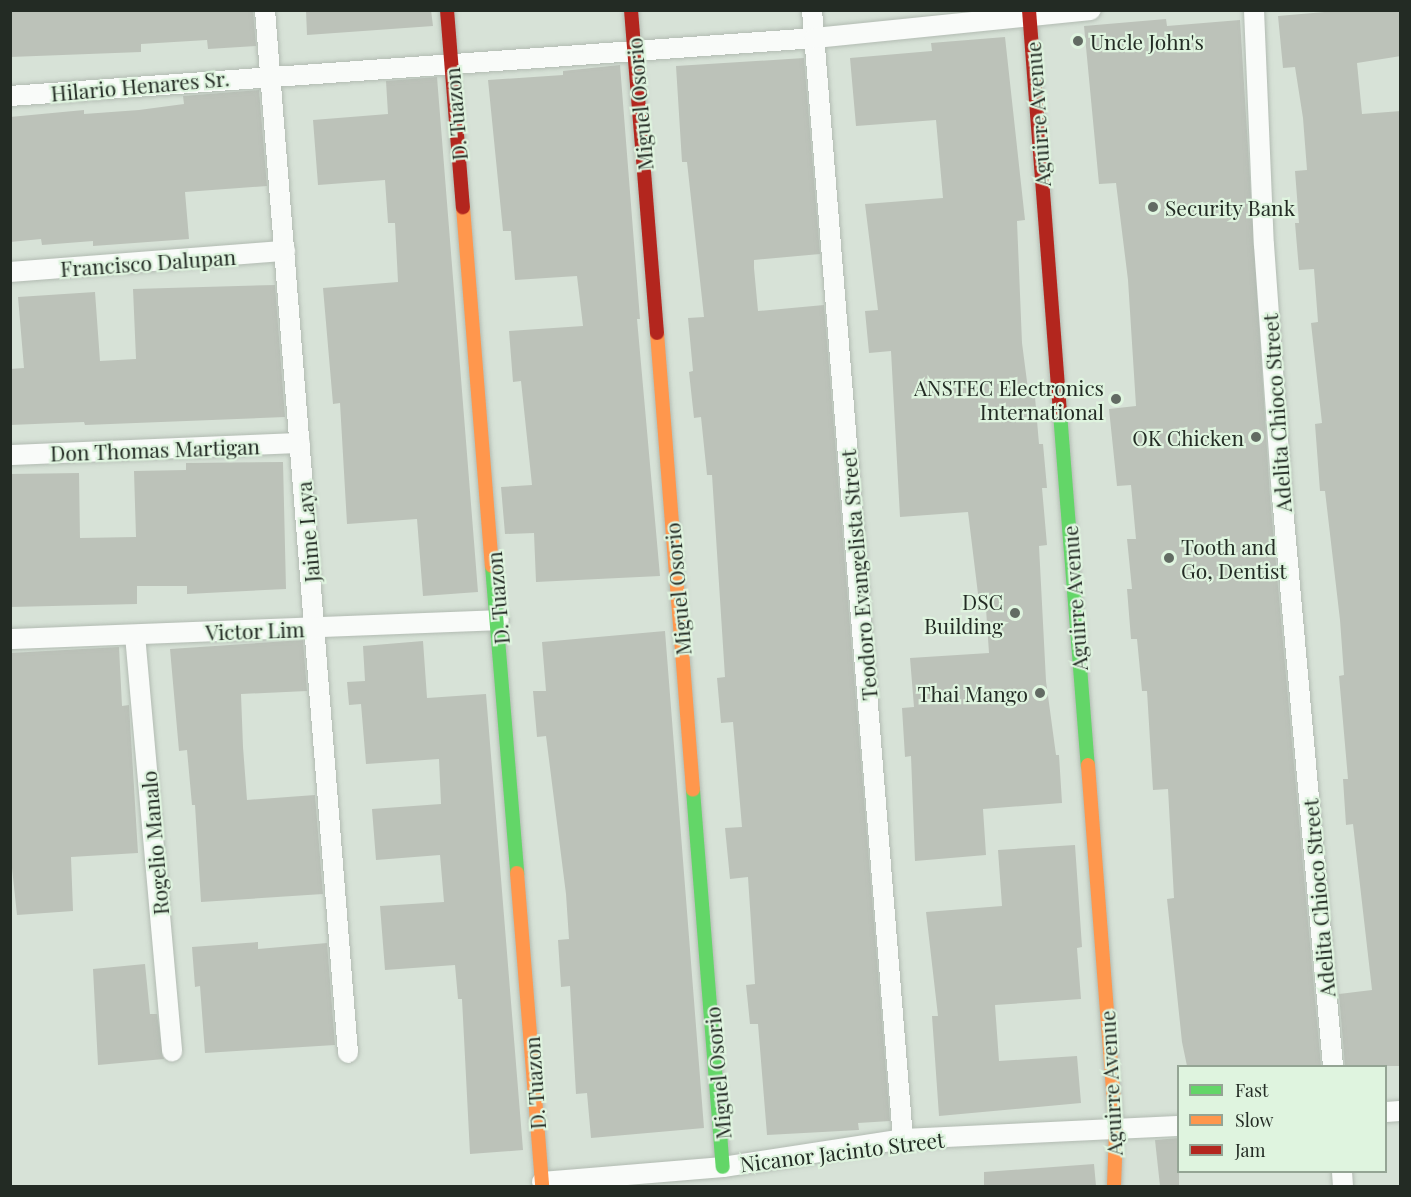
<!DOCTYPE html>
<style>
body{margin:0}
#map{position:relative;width:1411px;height:1197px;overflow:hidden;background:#d7e2d7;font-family:"Playfair Display",serif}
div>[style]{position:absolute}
.building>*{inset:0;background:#bcc2b9}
.roads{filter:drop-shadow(0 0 2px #b2bbb2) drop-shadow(0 0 2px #b2bbb2)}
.street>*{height:20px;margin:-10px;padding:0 10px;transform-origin:10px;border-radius:10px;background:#f9fbf9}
.fast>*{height:14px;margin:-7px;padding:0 7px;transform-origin:7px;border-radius:7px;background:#63d668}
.slow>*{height:14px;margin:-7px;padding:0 7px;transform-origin:7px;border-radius:7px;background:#ff974d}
.jam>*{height:14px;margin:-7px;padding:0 7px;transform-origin:7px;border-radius:7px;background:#b3261e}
.dots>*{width:16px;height:16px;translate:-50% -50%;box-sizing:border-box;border:3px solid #dff4df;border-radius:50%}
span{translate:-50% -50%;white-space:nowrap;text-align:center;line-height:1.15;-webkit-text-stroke:4.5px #dff4df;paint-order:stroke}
.poi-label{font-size:21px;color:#232b24}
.left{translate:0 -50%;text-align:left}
.right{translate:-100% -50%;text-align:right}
.street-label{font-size:21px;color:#232b24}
.frame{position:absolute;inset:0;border:12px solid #232b24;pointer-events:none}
.legend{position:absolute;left:1177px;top:1065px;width:210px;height:108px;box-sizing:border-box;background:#dff4df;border:2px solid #94a494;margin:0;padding:8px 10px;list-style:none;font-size:18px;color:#232b24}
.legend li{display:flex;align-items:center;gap:12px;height:30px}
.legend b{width:30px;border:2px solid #94a494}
</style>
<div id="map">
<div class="building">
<i style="clip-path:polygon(10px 10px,253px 10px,256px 46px,208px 49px,207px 40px,141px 44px,141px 52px,10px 57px)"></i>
<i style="clip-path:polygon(306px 10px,431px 10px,433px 26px,307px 35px)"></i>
<i style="clip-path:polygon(1348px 10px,1401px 10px,1401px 56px,1357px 63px,1362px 114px,1401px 111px,1401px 1066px,1345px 1066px,1339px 994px,1372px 990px,1353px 824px,1346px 825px,1343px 779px,1348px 779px,1339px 676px,1344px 675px,1340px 620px,1325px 491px,1320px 491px,1315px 424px,1322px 423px,1311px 323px,1318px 322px,1314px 269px,1299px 270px,1295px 223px,1299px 223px,1295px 171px,1307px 170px,1303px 118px,1295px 67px,1283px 68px,1278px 16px)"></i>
<i style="clip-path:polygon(1166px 19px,1167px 26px,1240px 20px,1270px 497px,1321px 1066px,1187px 1066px,1182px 1042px,1167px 899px,1174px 898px,1168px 789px,1153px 790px,1147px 691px,1142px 691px,1137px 639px,1131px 639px,1127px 589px,1132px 589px,1127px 539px,1136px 539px,1131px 485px,1117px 486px,1109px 409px,1136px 406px,1128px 280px,1116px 183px,1099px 184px,1084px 26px)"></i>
<i style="clip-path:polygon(1005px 37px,1025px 220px,1017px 221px,1022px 343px,1029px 397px,1035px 397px,1039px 444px,1043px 444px,1047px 488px,1042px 488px,1047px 545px,1039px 546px,1046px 681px,1056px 755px,1059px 755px,1062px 803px,983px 809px,986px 855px,915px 861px,911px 756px,905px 757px,902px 708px,914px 707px,910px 658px,989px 653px,985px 594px,978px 594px,968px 512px,900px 517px,891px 351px,869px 353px,865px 311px,878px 310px,865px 204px,943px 198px,936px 120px,856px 126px,850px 58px,932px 51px,931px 43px)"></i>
<i style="clip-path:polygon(804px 58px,820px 254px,754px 260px,754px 268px,758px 311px,824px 305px,890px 1121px,858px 1123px,859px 1130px,767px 1135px,758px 1024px,750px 1024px,746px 985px,755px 984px,748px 877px,730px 879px,725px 828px,742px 827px,733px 722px,721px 723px,717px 678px,725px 677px,712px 475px,707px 475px,701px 417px,694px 418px,689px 372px,693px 371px,688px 318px,704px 317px,687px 162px,682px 162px,676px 66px)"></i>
<i style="clip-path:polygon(620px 65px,640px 319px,637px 319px,660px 576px,536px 582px,534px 533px,505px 534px,501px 487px,532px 485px,521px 381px,513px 382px,509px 331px,583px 326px,577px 276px,515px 280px,511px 231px,503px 231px,488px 80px,563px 75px,563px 71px)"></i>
<i style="clip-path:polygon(437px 77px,478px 592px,423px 596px,417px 519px,347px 524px,340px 403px,333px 404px,323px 288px,398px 282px,395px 223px,388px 223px,385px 180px,318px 185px,313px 120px,388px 114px,386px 81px)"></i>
<i style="clip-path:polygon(259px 90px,267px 186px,185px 192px,189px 239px,93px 246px,93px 241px,42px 245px,41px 239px,10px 242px,10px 117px,84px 110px,84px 114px,139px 110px,184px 104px,183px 96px)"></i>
<i style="clip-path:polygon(275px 285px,285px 417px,85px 425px,84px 422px,10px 425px,10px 369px,24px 368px,18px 297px,95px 292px,100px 361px,136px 359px,133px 289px)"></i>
<i style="clip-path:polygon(283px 462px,286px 589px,187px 594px,187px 586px,137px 586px,137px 604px,10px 607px,10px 474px,79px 473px,80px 538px,136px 537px,134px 471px,186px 470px,186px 463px)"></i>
<i style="clip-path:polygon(665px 631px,704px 1128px,591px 1138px,587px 1093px,576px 1094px,570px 986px,561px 987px,558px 940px,569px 939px,566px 894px,546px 736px,537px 737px,533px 691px,546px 691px,542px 642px)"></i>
<i style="clip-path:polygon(303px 640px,307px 691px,241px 694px,243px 747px,247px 800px,315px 795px,323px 894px,201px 902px,195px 805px,192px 805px,187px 750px,179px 751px,170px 649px)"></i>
<i style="clip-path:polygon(423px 641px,427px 698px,486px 694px,523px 1150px,470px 1154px,462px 999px,458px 999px,455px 965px,385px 970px,380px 906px,444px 902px,440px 855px,376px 860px,372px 809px,441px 804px,439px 759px,366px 764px,361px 704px,349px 705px,347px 682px,365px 681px,363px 646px)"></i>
<i style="clip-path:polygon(119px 647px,122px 706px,129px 705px,138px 853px,71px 857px,73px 911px,17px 915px,10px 849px,10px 653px)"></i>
<i style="clip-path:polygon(1075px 845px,1082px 947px,1077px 948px,1081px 999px,995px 1005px,999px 1061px,1077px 1056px,1081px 1103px,939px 1116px,932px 1016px,938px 1016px,926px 912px,1002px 906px,998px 850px)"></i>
<i style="clip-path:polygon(258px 942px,258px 949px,327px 943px,335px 1045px,205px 1053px,200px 986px,195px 987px,192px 947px)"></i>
<i style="clip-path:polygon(145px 964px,150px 1014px,157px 1014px,164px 1059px,98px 1065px,93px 969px)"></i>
<i style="clip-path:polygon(1179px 1138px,1179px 1186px,1160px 1186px,1155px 1140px)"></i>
<i style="clip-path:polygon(1094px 1164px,1096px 1186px,984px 1186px,984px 1172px)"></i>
</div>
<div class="roads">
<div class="street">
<i style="left:265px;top:10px;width:1046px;rotate:85.45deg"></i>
<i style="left:812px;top:10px;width:1133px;rotate:85.39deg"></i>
<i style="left:1254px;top:10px;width:235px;rotate:87.6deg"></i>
<i style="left:1264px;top:245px;width:252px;rotate:85.9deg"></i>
<i style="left:1282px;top:496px;width:572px;rotate:84.89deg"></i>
<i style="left:10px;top:96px;width:807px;rotate:-4.12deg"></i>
<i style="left:815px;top:38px;width:277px;rotate:-5.8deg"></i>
<i style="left:10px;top:272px;width:276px;rotate:-4.4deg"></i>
<i style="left:10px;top:455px;width:290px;rotate:-2.4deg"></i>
<i style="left:135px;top:635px;width:418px;rotate:84.9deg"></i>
<i style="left:10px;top:639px;width:489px;rotate:-2.2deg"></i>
<i style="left:1386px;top:1112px;width:14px;rotate:-4deg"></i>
<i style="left:1342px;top:1172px;width:14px;rotate:86deg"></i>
<i style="left:542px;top:1182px;width:182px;rotate:-4.7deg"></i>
<i style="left:723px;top:1167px;width:182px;rotate:-8.8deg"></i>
<i style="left:903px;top:1139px;width:275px;rotate:-2.7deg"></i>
</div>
<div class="fast">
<i style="left:1060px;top:413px;width:353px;rotate:85.5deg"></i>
<i style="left:492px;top:566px;width:308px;rotate:85.3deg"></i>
<i style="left:693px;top:790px;width:378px;rotate:85.5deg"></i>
</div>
<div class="slow">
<i style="left:463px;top:207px;width:360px;rotate:85.4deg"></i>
<i style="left:657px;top:333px;width:458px;rotate:85.5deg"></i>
<i style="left:1088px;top:765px;width:367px;rotate:85.6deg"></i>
<i style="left:1116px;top:1131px;width:55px;rotate:92.1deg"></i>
<i style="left:517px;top:873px;width:314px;rotate:85.4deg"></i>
</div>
<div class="jam">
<i style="left:447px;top:10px;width:198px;rotate:85.4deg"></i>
<i style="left:631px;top:10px;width:324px;rotate:85.4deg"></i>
<i style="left:1029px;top:10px;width:404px;rotate:85.6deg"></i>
</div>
</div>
<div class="dots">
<i style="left:1078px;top:41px;background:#626b63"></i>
<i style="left:1153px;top:207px;background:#626b63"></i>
<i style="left:1116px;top:399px;background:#626b63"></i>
<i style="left:1256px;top:437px;background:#626b63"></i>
<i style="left:1169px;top:558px;background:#626b63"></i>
<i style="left:1015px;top:613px;background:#626b63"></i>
<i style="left:1040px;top:693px;background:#626b63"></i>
</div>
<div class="poi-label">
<span class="left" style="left:1090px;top:41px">Uncle John's</span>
<span class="left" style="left:1165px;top:207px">Security Bank</span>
<span class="right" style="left:1104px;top:399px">ANSTEC Electronics<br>International</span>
<span class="right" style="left:1244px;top:437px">OK Chicken</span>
<span class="left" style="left:1181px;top:558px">Tooth and<br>Go, Dentist</span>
<span class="right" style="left:1003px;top:613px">DSC<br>Building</span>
<span class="right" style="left:1028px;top:693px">Thai Mango</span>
</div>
<div class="street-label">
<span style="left:140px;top:85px;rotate:-5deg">Hilario Henares Sr.</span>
<span style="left:639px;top:104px;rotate:-95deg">Miguel Osorio</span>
<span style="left:455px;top:114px;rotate:-95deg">D. Tuazon</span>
<span style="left:1037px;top:114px;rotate:-94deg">Aguirre Avenue</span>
<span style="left:148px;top:262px;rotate:-4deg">Francisco Dalupan</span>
<span style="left:1276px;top:413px;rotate:-94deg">Adelita Chioco Street</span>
<span style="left:155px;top:449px;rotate:-2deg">Don Thomas Martigan</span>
<span style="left:307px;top:532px;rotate:-95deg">Jaime Laya</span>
<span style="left:858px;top:575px;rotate:-95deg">Teodoro Evangelista Street</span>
<span style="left:677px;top:589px;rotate:-95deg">Miguel Osorio</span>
<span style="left:497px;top:598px;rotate:-95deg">D. Tuazon</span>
<span style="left:1074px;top:598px;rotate:-94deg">Aguirre Avenue</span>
<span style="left:255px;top:630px;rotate:-2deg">Victor Lim</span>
<span style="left:154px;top:843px;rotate:-95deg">Rogelio Manalo</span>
<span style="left:1318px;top:898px;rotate:-95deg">Adelita Chioco Street</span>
<span style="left:717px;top:1073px;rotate:-95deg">Miguel Osorio</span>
<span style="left:534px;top:1083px;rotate:-94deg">D. Tuazon</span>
<span style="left:1110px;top:1083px;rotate:-93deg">Aguirre Avenue</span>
<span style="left:842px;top:1151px;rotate:-7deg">Nicanor Jacinto Street</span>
</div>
<div class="frame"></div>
<ul class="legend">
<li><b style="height:8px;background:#63d668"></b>Fast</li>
<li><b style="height:8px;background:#ff974d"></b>Slow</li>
<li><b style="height:8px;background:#b3261e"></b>Jam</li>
</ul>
</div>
